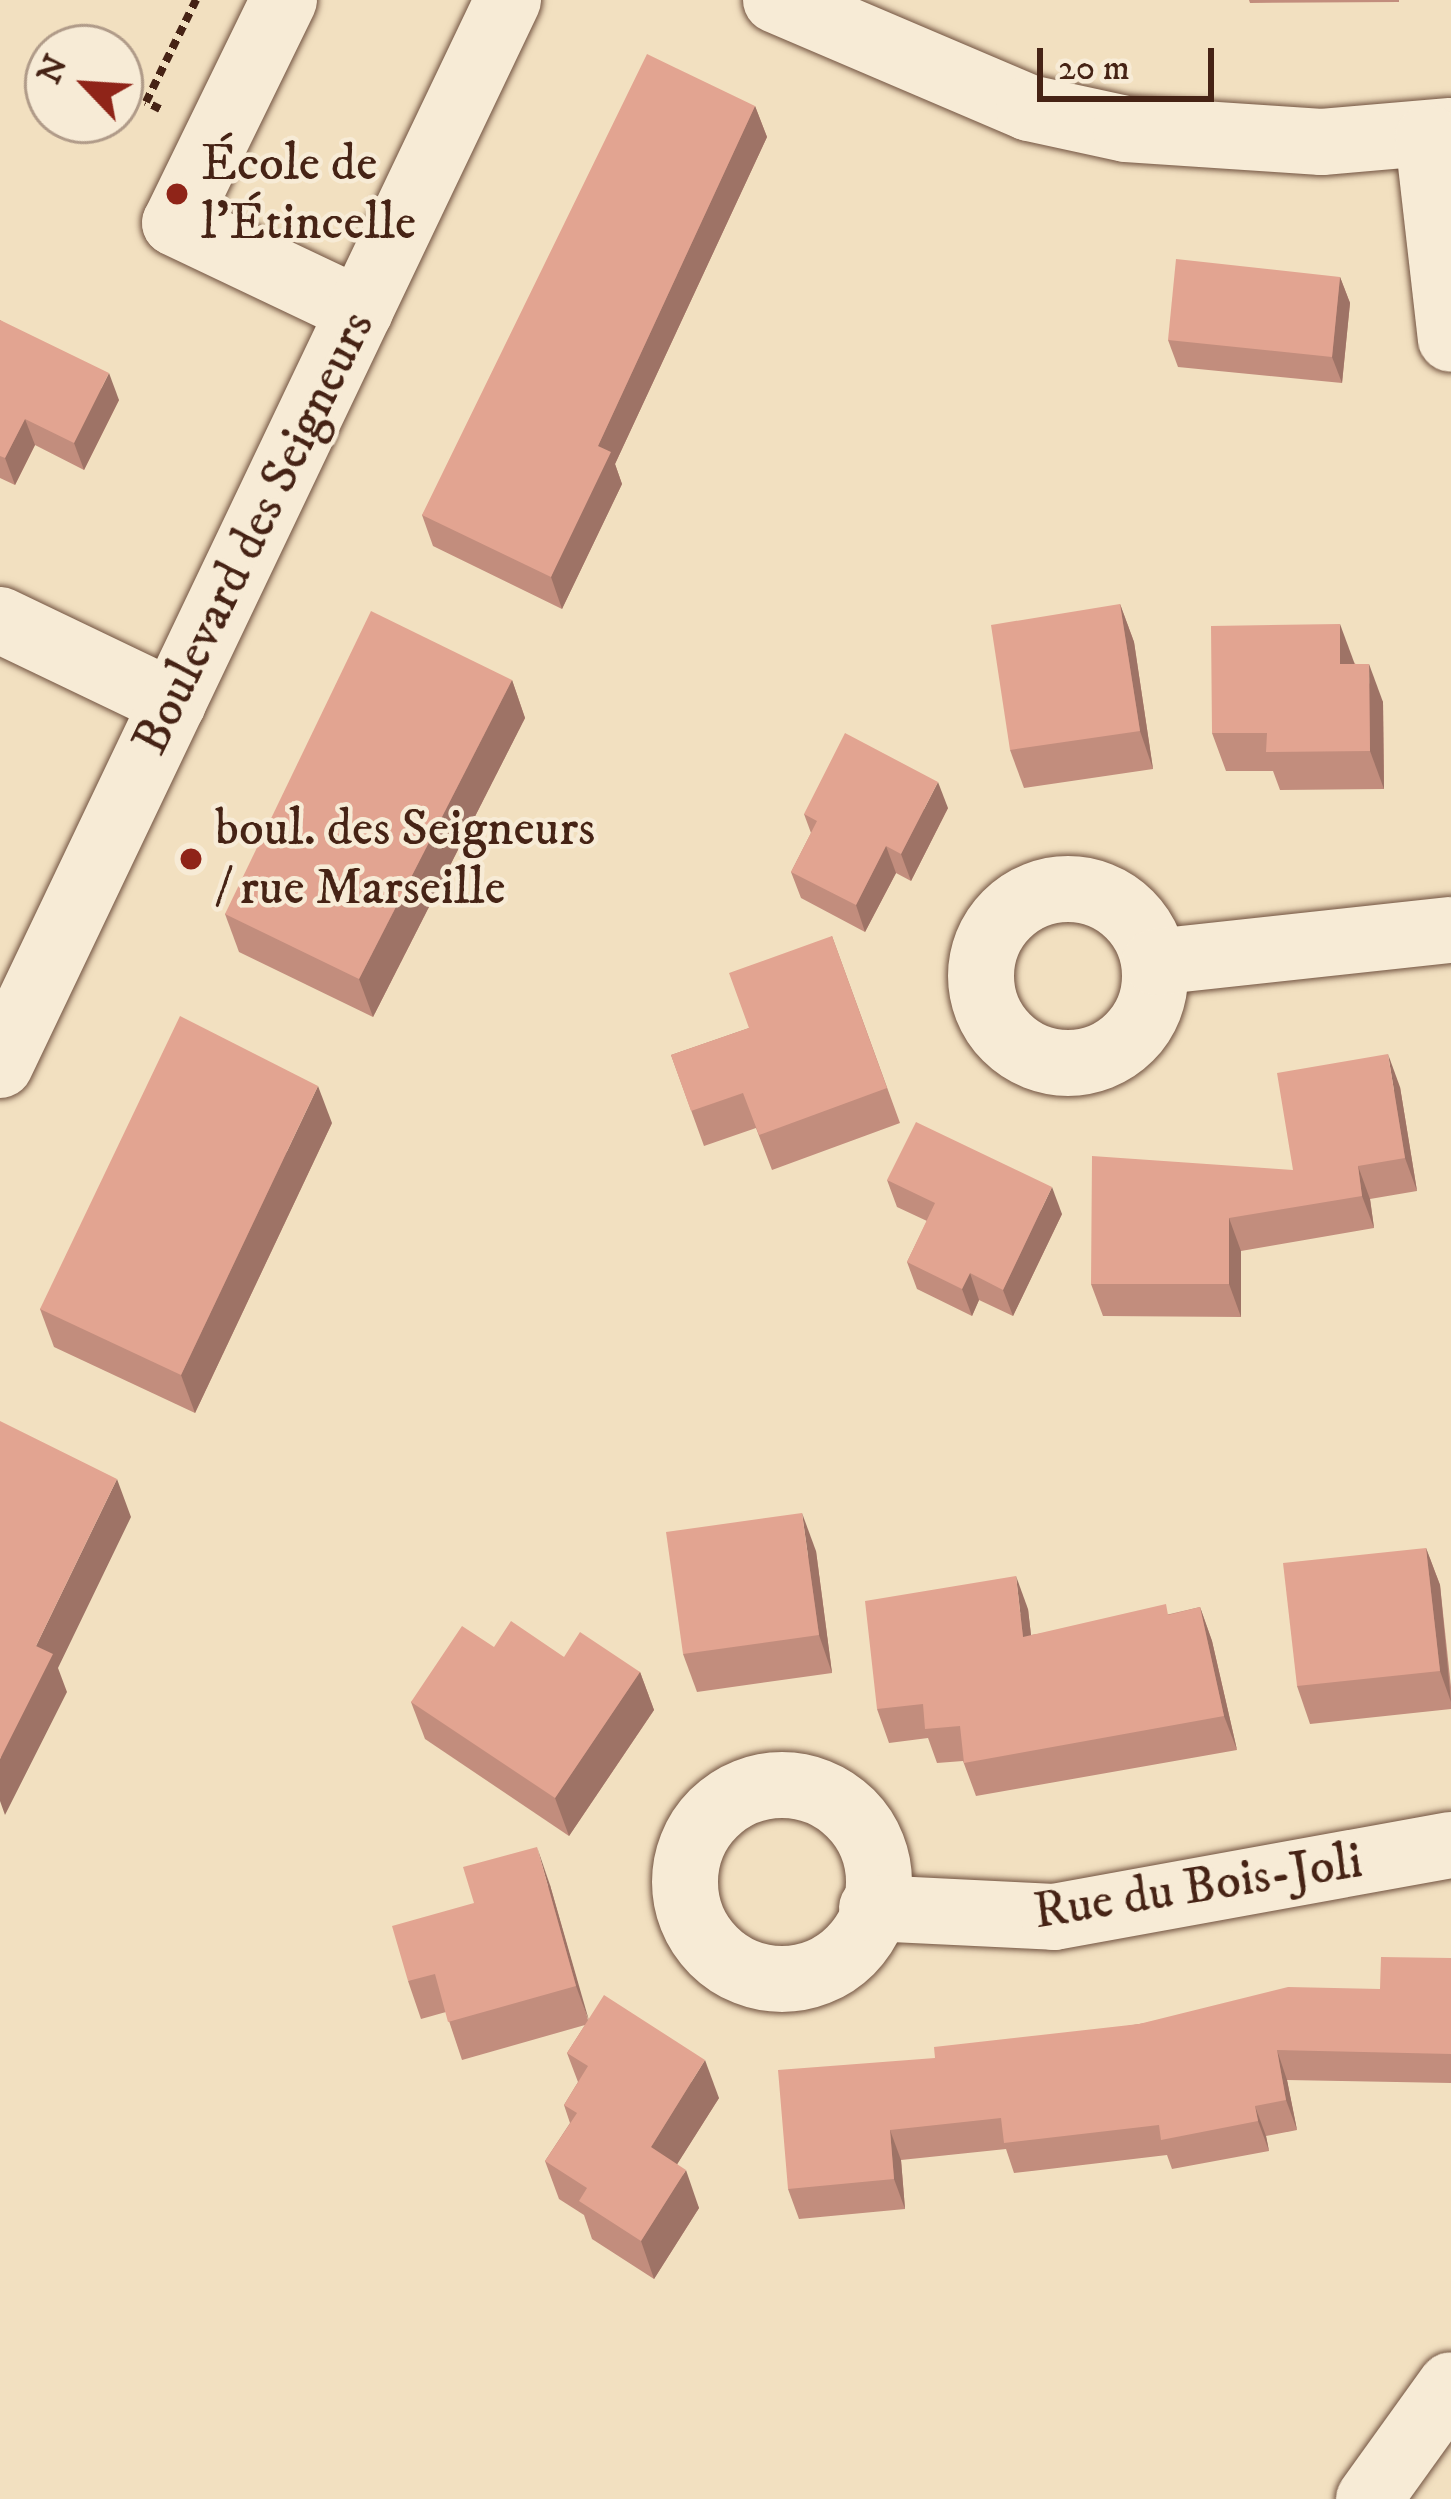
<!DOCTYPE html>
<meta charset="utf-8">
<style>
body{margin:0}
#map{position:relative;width:1451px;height:2499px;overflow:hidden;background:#f2e0c0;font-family:"IM FELL DW Pica",serif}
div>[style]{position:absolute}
.path>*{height:8px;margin-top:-4px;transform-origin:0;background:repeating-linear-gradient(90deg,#462315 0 9px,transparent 0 15px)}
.roads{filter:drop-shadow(0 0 3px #715240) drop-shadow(0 0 3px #715240)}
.minor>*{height:66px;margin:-33px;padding:0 33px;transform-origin:33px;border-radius:33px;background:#f7ebd6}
.minor>.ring{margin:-33px;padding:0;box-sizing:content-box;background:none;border:66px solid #f7ebd6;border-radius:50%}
.wall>*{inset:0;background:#c28d7d}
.shaded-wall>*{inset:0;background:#9e7366}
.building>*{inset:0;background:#e2a491}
.dots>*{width:33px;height:33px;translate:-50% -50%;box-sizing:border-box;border:6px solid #f7ebd6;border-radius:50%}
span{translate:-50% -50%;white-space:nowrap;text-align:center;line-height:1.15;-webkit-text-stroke:9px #f7ebd6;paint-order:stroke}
.poi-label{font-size:51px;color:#462315}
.left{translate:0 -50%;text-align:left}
.street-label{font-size:51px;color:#462315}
.north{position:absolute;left:24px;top:24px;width:120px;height:120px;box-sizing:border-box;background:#f7ebd6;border:3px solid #b09b89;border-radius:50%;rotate:295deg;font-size:33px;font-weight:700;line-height:48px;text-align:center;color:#462315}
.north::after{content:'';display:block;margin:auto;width:42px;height:54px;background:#8f2418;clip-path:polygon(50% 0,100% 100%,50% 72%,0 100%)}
.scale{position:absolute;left:1037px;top:48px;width:177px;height:54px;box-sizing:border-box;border:6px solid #462315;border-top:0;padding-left:15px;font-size:36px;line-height:42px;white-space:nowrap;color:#462315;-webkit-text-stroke:9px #f7ebd6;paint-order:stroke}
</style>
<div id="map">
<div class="path">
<i style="left:160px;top:109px;width:16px;rotate:-153deg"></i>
<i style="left:146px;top:102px;width:114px;rotate:-63.9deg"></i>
</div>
<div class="roads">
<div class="minor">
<i style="left:284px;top:0;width:248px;rotate:116deg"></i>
<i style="left:175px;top:223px;width:205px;rotate:25.4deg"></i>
<i style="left:776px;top:0;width:275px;rotate:23.1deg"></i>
<i style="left:1029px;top:108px;width:99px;rotate:12.2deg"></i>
<i style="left:1126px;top:129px;width:196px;rotate:3.8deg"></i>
<i style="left:1322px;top:142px;width:129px;rotate:-4.9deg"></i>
<i style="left:1428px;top:138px;width:202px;rotate:83.5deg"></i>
<i style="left:0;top:620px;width:192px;rotate:25.6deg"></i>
<i class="ring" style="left:981px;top:889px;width:108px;height:108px"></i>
<i style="left:1155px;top:962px;width:298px;rotate:-6.2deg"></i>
<i style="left:0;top:1065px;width:1180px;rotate:-64.5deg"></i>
<i class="ring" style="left:685px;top:1785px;width:128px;height:128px"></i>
<i style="left:872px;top:1908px;width:182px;rotate:2.8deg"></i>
<i style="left:1054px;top:1917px;width:403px;rotate:-10.3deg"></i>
<i style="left:1369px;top:2499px;width:140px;rotate:-54.3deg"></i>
</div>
</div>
<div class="wall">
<i style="clip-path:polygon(1249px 0,1399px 0,1399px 2px,1250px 3px)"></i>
<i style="clip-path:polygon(755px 106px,767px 137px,615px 464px,622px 484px,562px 609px,433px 546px,422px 515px)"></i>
<i style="clip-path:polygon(1340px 277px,1350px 303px,1342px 383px,1178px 367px,1168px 340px)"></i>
<i style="clip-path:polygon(0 320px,119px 400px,84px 470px,35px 445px,15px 485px,0 478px)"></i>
<i style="clip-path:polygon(1120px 604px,1134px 642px,1153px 769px,1024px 788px,1010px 750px)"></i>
<i style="clip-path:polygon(1354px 662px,1383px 702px,1384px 789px,1280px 790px,1273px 771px,1226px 771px,1212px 733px)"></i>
<i style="clip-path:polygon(512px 680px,525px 718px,373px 1017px,239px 952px,225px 914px)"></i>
<i style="clip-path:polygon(948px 808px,911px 881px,896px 873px,865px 932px,801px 898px,791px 872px,811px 833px,804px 814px)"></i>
<i style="clip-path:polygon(832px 936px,900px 1123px,772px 1170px,756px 1128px,704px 1146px,671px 1055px,749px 1028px)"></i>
<i style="clip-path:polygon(1400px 1087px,1417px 1191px,1370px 1199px,1374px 1228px,1241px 1251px,1241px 1317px,1103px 1316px,1091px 1284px,1293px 1170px)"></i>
<i style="clip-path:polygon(332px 1123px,195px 1413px,54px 1347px,40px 1309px)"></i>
<i style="clip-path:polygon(887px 1180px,1062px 1214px,1013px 1316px,979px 1300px,972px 1316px,917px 1289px,907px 1262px,927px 1221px,897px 1207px)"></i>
<i style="clip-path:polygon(1426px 1548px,1440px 1585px,1451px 1687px,1451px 1709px,1310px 1724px,1297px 1686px)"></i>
<i style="clip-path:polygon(816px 1551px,832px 1673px,697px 1692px,683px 1654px)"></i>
<i style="clip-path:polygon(1200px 1607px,1212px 1641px,1237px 1750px,976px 1796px,963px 1761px,937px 1763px,928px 1738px,889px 1743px,877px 1709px,1028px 1609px,1031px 1635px,1170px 1614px)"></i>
<i style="clip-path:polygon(494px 1647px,564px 1657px,640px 1672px,654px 1710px,569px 1836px,425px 1739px,411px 1702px)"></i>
<i style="clip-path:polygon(550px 1885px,588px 2020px,719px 2098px,677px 2164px,699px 2208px,654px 2279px,592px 2239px,584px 2215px,559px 2199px,545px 2161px,570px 2123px,564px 2105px,578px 2082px,567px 2053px,585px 2025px,462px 2060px,446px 2012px,421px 2019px,408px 1981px)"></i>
<i style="clip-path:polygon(1451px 1958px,1451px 2083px,1287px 2080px,1297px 2130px,1266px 2136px,1269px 2151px,1172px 2169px,1167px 2155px,1014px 2173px,1006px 2149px,901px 2160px,905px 2209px,799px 2219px,788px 2189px,935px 2058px,1139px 2024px,1380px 1989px)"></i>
</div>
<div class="shaded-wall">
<i style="clip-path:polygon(755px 106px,767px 137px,615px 464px,622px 484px,562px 609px,551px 577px,598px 446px)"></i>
<i style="clip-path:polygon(1340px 277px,1350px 303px,1342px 383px,1332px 357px)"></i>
<i style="clip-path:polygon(109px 373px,119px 400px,84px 470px,74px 443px)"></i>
<i style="clip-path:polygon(25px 419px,35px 445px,15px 485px,5px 458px)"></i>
<i style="clip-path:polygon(1120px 604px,1134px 642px,1153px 769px,1140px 731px)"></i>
<i style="clip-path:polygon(1340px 624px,1354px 662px,1354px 702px,1340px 664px)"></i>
<i style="clip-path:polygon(1369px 664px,1383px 702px,1384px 789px,1370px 751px)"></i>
<i style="clip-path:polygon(512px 680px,525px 718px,373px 1017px,359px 979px)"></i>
<i style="clip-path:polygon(938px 782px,948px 808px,911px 881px,901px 854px)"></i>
<i style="clip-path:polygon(886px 846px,896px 873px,865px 932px,856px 905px)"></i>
<i style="clip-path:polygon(1388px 1054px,1400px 1087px,1417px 1191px,1405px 1158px)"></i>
<i style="clip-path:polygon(318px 1086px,332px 1123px,195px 1413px,181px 1375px)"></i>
<i style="clip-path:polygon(1358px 1166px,1370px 1199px,1374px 1228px,1362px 1196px)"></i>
<i style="clip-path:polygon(1052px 1187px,1062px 1214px,1013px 1316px,1003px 1290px)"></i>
<i style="clip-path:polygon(1229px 1218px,1241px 1251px,1241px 1317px,1229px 1284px)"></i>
<i style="clip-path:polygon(970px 1273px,979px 1300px,972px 1316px,962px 1289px)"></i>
<i style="clip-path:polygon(117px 1479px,131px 1517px,58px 1668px,67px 1692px,5px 1815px,0 1801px,0 1759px,36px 1646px)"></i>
<i style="clip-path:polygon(802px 1513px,816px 1551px,832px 1673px,819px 1635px)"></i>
<i style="clip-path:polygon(1426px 1548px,1440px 1585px,1451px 1702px,1440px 1671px)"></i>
<i style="clip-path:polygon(1016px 1576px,1028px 1609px,1035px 1670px,1023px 1637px)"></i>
<i style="clip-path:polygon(1200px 1607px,1212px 1641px,1237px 1750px,1224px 1716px)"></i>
<i style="clip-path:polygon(640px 1672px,654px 1710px,569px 1836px,555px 1798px)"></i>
<i style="clip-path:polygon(537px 1847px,550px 1885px,590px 2024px,576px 1986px)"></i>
<i style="clip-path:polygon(1277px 2050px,1287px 2080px,1297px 2130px,1286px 2100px)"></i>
<i style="clip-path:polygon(705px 2060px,719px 2098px,664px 2185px,651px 2147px)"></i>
<i style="clip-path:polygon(1255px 2106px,1266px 2136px,1269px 2151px,1258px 2121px)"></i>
<i style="clip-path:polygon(890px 2130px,901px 2160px,905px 2209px,894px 2179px)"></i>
<i style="clip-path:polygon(686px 2170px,699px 2208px,654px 2279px,641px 2241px)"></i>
</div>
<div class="building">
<i style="clip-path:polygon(647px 54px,755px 106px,598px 446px,611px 452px,551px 577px,422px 515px)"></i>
<i style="clip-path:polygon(1176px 259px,1340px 277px,1332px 357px,1168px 340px)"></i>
<i style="clip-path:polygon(0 320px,109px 373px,74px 443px,25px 419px,5px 458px,0 456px)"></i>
<i style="clip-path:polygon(1120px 604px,1140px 731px,1010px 750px,991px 625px)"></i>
<i style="clip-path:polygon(371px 611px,512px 680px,359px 979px,225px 914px)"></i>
<i style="clip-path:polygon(1340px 624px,1340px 664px,1369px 664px,1370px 751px,1266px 752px,1267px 733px,1212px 733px,1211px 626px)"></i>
<i style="clip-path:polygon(845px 733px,938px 782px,901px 854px,886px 846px,856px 905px,791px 872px,817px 821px,804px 814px)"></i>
<i style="clip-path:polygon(832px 936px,887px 1088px,759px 1135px,743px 1093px,691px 1111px,671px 1055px,749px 1028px,729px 973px)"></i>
<i style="clip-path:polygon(180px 1016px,318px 1086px,181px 1375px,40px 1309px)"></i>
<i style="clip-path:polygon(1388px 1054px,1405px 1158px,1358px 1166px,1362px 1196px,1229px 1218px,1229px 1284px,1091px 1284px,1092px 1156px,1293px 1170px,1277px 1073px)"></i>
<i style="clip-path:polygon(916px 1122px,1052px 1187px,1003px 1290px,970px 1273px,962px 1289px,907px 1262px,935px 1203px,887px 1180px)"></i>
<i style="clip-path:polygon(0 1421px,117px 1479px,36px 1646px,53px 1654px,0 1759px)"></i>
<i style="clip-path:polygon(802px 1513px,819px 1635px,683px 1654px,666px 1532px)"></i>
<i style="clip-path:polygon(1426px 1548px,1440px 1671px,1297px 1686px,1283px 1563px)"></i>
<i style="clip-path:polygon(1016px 1576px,1023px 1637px,1166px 1604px,1168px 1615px,1200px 1607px,1224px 1716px,964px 1763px,960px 1726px,925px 1729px,923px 1704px,877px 1709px,865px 1601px)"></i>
<i style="clip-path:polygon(511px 1621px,564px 1657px,580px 1632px,640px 1672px,555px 1798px,411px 1702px,462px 1626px,494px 1647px)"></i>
<i style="clip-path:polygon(537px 1847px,576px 1986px,448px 2022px,435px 1974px,408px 1981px,392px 1926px,474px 1903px,463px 1867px)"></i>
<i style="clip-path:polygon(1381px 1957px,1451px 1958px,1451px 2054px,1277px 2050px,1286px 2100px,1255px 2106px,1258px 2121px,1161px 2140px,1159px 2125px,1004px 2143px,1001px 2118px,890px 2130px,894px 2179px,788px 2189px,778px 2070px,935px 2058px,934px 2047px,1139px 2024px,1288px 1987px,1380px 1989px)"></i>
<i style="clip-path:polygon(604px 1995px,705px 2060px,651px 2147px,686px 2170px,641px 2241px,579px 2201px,587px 2188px,545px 2161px,577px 2113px,564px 2105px,588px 2066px,567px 2053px)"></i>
</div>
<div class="dots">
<i style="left:177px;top:194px;background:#8f2418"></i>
<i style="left:191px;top:859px;background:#8f2418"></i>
</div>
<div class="poi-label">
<span class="left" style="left:201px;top:194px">École de<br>l'Étincelle</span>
<span class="left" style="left:215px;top:859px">boul. des Seigneurs<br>/ rue Marseille</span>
</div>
<div class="street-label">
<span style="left:254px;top:533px;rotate:-64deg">Boulevard des Seigneurs</span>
<span style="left:1198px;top:1887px;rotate:-9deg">Rue du Bois-Joli</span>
</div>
<div class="north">N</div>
<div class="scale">20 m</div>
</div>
